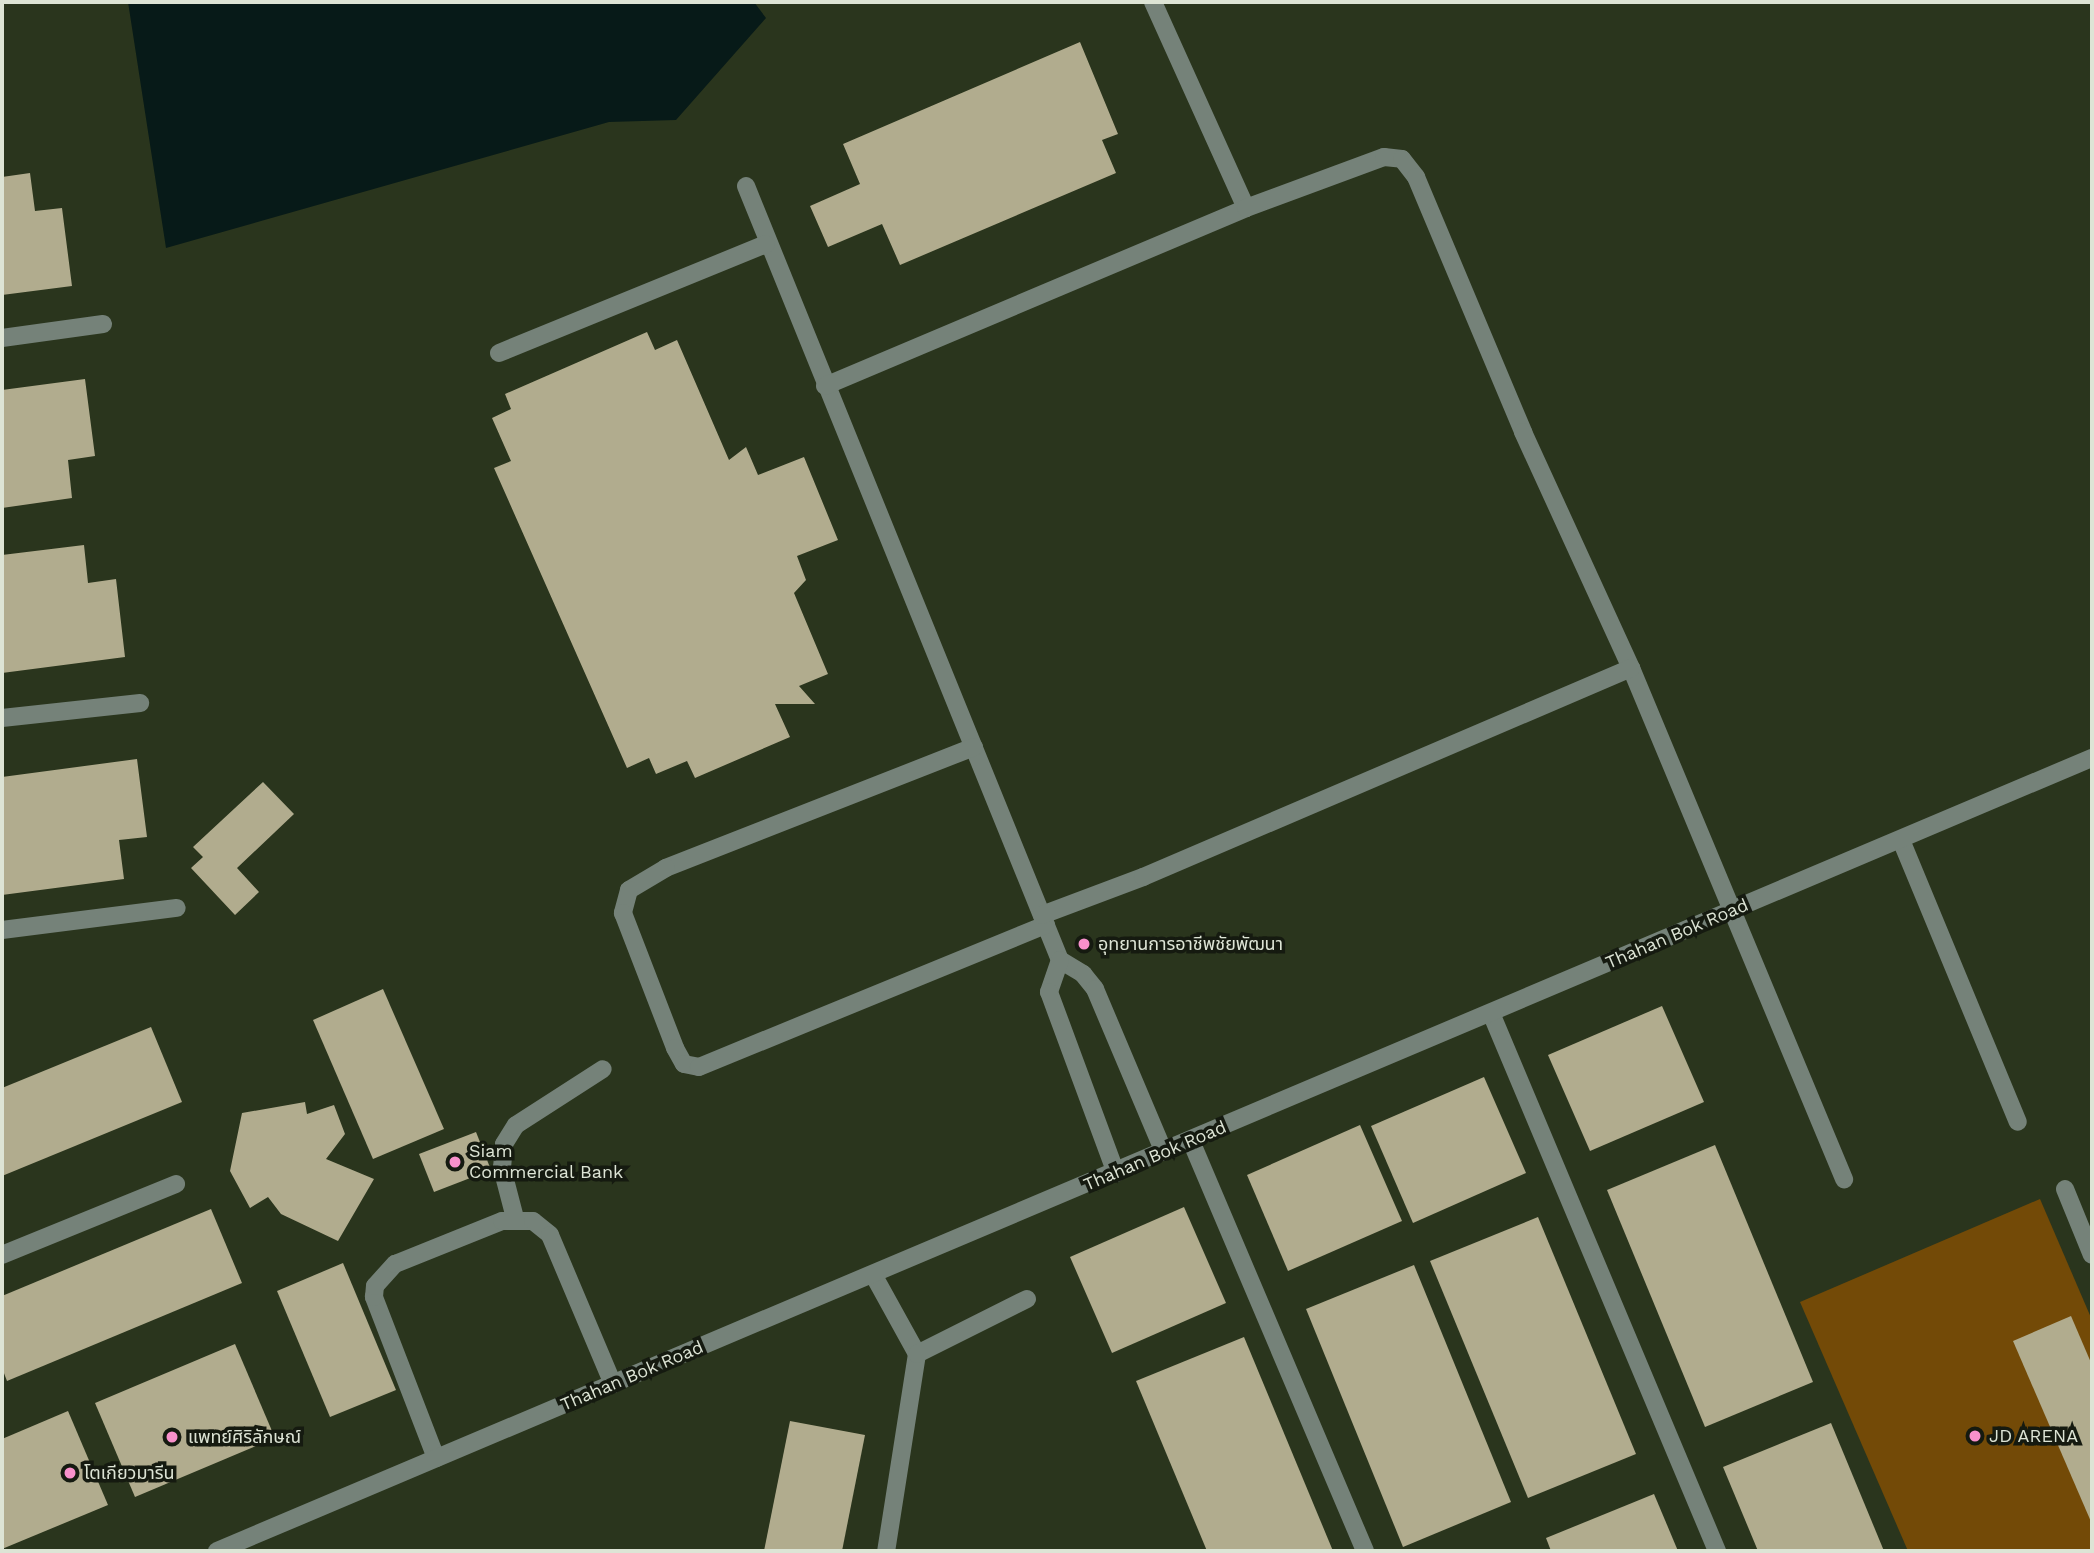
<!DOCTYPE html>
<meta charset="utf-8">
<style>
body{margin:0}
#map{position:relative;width:2094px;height:1553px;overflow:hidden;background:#2a351d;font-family:"Work Sans","Noto Sans Thai",sans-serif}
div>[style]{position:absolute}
.green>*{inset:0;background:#734a07}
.water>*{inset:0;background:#071a18}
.building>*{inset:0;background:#b1ac8e}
.minor>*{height:18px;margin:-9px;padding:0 9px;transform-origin:9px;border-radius:9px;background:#758279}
.dots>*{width:19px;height:19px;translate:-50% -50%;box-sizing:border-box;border:4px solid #151a10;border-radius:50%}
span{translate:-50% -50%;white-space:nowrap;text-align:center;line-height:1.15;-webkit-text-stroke:7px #151a10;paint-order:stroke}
.street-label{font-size:18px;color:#dde4d5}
.poi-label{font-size:18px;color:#dde4d5}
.left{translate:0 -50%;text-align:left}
.frame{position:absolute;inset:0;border:4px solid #dde4d5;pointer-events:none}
</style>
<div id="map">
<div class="green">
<i style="clip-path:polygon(2040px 1199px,2092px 1320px,2092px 1551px,1908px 1551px,1800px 1302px)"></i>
</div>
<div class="water">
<i style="clip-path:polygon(128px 2px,754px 2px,766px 18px,676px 120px,609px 122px,166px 248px)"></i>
</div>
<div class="building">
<i style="clip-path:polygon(1080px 42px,1118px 134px,1102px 140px,1116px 173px,900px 265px,882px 224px,828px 247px,810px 206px,860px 184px,843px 144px)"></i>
<i style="clip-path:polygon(30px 173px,35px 211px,62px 208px,72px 286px,2px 295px,2px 177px)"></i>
<i style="clip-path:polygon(647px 332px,655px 350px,677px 340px,729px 460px,746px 447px,758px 475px,804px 457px,838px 540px,797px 556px,806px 580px,794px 593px,828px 674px,799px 686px,815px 704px,775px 704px,790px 737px,695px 778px,687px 761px,656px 774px,649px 758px,627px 768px,494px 468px,511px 461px,492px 418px,511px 409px,505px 394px)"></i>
<i style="clip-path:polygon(85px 379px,95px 456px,68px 460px,72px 498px,2px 508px,2px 390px)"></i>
<i style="clip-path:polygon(84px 545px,88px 583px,116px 579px,125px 657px,2px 673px,2px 555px)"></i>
<i style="clip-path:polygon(137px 759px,147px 837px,119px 840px,124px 879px,2px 895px,2px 777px)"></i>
<i style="clip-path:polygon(263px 782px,294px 814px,237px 868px,259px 892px,235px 915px,191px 868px,203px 857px,193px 847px)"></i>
<i style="clip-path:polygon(383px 989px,444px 1129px,373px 1159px,313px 1020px)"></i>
<i style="clip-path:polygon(1662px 1006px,1704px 1102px,1590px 1151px,1548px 1055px)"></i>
<i style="clip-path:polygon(151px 1027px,182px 1102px,2px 1176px,2px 1088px)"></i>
<i style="clip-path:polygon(1484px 1077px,1526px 1173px,1413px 1223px,1371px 1126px)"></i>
<i style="clip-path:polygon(305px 1102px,307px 1114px,334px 1105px,345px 1134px,326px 1159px,374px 1179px,338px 1241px,281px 1214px,268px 1197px,250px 1208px,230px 1171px,242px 1113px)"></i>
<i style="clip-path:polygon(1360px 1125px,1402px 1221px,1288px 1271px,1247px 1175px)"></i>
<i style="clip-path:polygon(476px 1132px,491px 1170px,434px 1192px,419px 1154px)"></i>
<i style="clip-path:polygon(1715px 1145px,1813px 1382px,1705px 1427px,1607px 1190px)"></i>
<i style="clip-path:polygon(1184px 1207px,1226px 1303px,1112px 1353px,1070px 1257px)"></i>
<i style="clip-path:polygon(211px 1209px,242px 1283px,7px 1381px,2px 1368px,2px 1296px)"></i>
<i style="clip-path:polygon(1538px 1217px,1636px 1454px,1528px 1498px,1430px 1261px)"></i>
<i style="clip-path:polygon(343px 1263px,396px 1390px,330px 1417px,277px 1291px)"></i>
<i style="clip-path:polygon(1414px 1265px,1511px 1502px,1403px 1547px,1306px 1309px)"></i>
<i style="clip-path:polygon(2071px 1316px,2092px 1365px,2092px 1524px,2013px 1341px)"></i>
<i style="clip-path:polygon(1244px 1337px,1333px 1551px,1207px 1551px,1136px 1381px)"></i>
<i style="clip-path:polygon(235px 1344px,275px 1438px,135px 1497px,95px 1403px)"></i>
<i style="clip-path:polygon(68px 1411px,108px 1505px,2px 1549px,2px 1439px)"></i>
<i style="clip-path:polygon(790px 1421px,865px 1435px,842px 1551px,764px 1551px)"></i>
<i style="clip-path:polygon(1831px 1423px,1884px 1551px,1758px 1551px,1723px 1467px)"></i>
<i style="clip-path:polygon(1654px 1494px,1678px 1551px,1551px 1551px,1546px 1538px)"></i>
</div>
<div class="minor">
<i style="left:1153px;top:2px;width:226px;rotate:65.7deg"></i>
<i style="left:746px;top:186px;width:835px;rotate:67.92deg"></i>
<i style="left:1060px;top:960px;width:27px;rotate:31deg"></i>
<i style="left:1083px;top:974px;width:19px;rotate:51deg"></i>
<i style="left:1095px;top:989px;width:177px;rotate:67.1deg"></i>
<i style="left:2px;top:338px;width:102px;rotate:-7.9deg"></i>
<i style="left:499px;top:353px;width:288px;rotate:-22.2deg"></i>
<i style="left:825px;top:386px;width:457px;rotate:-22.9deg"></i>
<i style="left:1246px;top:208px;width:147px;rotate:-20.3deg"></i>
<i style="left:1384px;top:157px;width:18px;rotate:6deg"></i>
<i style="left:1402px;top:159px;width:23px;rotate:52deg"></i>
<i style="left:1416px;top:177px;width:277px;rotate:67.2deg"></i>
<i style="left:1523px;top:432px;width:260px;rotate:65.4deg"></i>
<i style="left:1631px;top:668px;width:554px;rotate:67.37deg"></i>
<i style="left:2px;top:718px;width:139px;rotate:-6.2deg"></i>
<i style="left:974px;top:747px;width:331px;rotate:158.6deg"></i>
<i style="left:666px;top:868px;width:43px;rotate:149.3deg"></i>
<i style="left:629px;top:890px;width:24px;rotate:105deg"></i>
<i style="left:623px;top:913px;width:145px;rotate:68.9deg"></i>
<i style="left:675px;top:1048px;width:18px;rotate:61deg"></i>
<i style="left:684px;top:1064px;width:15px;rotate:11deg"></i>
<i style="left:699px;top:1067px;width:375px;rotate:-22.3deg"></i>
<i style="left:1901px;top:840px;width:305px;rotate:67.5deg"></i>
<i style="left:1042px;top:915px;width:108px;rotate:-20.6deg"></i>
<i style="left:1143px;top:877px;width:531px;rotate:-23.18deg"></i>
<i style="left:2px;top:930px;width:176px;rotate:-7.2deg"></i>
<i style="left:1060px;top:960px;width:34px;rotate:109deg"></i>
<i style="left:1049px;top:992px;width:193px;rotate:69.7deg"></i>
<i style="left:1491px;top:1013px;width:584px;rotate:67.21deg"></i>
<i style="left:1191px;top:1141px;width:445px;rotate:67deg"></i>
<i style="left:2065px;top:1189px;width:71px;rotate:67.8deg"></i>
<i style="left:515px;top:1218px;width:52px;rotate:-104.6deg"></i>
<i style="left:502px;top:1168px;width:24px;rotate:-85deg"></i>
<i style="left:504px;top:1144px;width:22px;rotate:-58deg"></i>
<i style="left:516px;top:1125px;width:103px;rotate:-32.8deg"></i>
<i style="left:2px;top:1255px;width:188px;rotate:-22.2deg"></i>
<i style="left:874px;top:1276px;width:89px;rotate:61.1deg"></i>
<i style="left:917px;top:1354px;width:199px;rotate:98.9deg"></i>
<i style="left:917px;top:1354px;width:123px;rotate:-26.6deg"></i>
<i style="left:436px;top:1458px;width:173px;rotate:-111.1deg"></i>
<i style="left:374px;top:1297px;width:11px;rotate:-85deg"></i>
<i style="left:375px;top:1286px;width:30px;rotate:-48deg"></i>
<i style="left:395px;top:1264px;width:115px;rotate:-21.9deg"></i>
<i style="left:502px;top:1221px;width:31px"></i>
<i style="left:533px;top:1221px;width:22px;rotate:39deg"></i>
<i style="left:550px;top:1235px;width:162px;rotate:67.1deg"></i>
<i style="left:217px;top:1551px;width:2036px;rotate:-22.93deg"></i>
</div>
<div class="dots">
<i style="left:1084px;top:944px;background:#f890cb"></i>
<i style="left:455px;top:1162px;background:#f890cb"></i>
<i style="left:1975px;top:1436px;background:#f890cb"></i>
<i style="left:172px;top:1437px;background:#f890cb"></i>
<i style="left:70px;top:1473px;background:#f890cb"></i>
</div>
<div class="street-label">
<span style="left:1677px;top:934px;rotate:-23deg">Thahan Bok Road</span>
<span style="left:1155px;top:1156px;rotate:-23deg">Thahan Bok Road</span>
<span style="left:632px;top:1376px;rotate:-23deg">Thahan Bok Road</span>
</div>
<div class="poi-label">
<span class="left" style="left:1098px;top:944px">อุทยานการอาชีพชัยพัฒนา</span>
<span class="left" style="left:469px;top:1162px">Siam<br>Commercial Bank</span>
<span class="left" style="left:1989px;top:1436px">JD ARENA</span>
<span class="left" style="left:188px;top:1437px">แพทย์ศิริลักษณ์</span>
<span class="left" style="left:84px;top:1473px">โตเกียวมารีน</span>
</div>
<div class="frame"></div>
</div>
